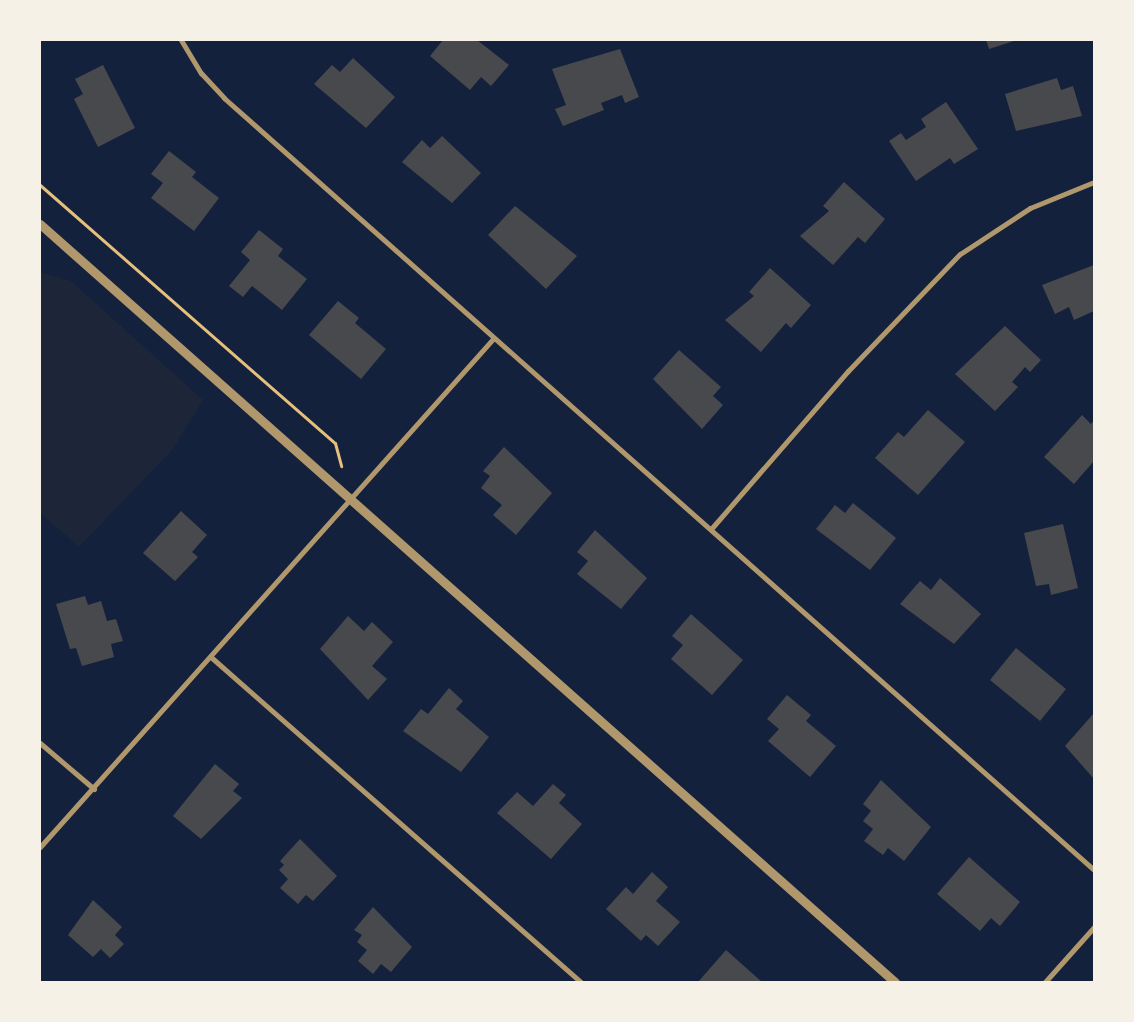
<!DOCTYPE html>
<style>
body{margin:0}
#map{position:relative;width:1134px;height:1022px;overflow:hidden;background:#14213d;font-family:"Sofia Sans Condensed",sans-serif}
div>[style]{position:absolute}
.green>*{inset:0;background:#1d2539}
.building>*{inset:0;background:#48494c}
.path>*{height:3px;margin:-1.5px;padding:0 1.5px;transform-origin:1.5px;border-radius:1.5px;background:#e5c07b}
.minor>*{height:5px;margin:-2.5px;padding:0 2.5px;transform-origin:2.5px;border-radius:2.5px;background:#b1986c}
.tertiary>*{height:9px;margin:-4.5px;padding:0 4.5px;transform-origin:4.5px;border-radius:4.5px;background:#b1986c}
span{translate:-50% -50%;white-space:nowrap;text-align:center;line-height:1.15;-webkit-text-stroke:4px #f6f1e7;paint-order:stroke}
.frame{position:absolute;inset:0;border:41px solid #f6f1e7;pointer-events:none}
</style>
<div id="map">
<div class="green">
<i style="clip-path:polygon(40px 272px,71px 281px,203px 400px,172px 450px,79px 547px,40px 513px)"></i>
</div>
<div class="building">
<i style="clip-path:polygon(443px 40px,477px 40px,509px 65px,491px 86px,481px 77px,470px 90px,430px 56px)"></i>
<i style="clip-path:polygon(986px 40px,1017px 40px,989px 49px)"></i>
<i style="clip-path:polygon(620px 49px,639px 97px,625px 103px,622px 95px,601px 103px,604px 110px,563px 126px,555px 109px,566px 105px,552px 69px)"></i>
<i style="clip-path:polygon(353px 58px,395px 97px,366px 128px,314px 84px,332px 65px,340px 72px)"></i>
<i style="clip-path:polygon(103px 65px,135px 128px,98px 147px,74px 99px,83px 94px,75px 79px)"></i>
<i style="clip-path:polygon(1057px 78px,1061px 90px,1073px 86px,1082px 116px,1016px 131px,1005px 94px)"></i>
<i style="clip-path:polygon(946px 102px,978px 149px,954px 164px,950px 158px,916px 181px,889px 141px,901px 133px,906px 140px,926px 127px,921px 119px)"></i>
<i style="clip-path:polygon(442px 136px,481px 173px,452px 203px,402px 162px,422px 140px,430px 148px)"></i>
<i style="clip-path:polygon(169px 151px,196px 172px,192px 177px,219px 198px,194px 231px,151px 198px,163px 183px,151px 174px)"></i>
<i style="clip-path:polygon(844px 182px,885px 219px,865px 243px,858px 237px,833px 265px,800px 236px,829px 211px,823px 206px)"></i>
<i style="clip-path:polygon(515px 206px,577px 256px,546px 289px,488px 235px)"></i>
<i style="clip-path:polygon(259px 230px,283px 249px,278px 256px,307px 279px,282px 310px,252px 286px,243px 297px,229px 286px,250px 260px,241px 252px)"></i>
<i style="clip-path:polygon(1094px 265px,1094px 311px,1074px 320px,1069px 307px,1055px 314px,1042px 285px)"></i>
<i style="clip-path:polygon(770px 268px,811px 305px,791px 328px,786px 323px,761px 352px,725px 320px,754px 296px,749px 292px)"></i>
<i style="clip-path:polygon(338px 301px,359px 318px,355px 323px,386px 349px,361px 379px,309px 335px)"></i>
<i style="clip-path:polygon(1005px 326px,1041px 360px,1030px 372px,1025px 367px,1012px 382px,1018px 387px,995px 411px,955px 374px)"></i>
<i style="clip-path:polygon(679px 350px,721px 387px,713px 396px,723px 405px,702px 429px,653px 379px)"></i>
<i style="clip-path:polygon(928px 410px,965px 442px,918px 495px,875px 458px,898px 432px,904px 437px)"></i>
<i style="clip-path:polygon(1082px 415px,1091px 424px,1094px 420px,1094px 461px,1074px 484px,1044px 457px)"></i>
<i style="clip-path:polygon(504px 447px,552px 493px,516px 535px,493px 515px,502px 505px,481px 488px,490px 476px,483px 471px)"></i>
<i style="clip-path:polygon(853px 503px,896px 538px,870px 570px,816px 529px,835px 505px,845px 513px)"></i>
<i style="clip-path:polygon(181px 511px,207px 535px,192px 552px,198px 557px,175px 581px,143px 553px)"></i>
<i style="clip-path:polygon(1063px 524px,1078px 588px,1051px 595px,1049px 584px,1036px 586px,1024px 533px)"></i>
<i style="clip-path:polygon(595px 530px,647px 578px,621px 609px,577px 574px,588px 561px,577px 552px)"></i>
<i style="clip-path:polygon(940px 578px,981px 614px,954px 644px,900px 604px,920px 581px,931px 590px)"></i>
<i style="clip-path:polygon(85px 596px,88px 605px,101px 601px,107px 621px,116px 619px,123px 641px,111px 644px,114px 657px,82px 666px,76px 648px,70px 649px,56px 604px)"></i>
<i style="clip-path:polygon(691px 614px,743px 660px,712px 695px,671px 659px,683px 645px,672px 636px)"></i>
<i style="clip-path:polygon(348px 616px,364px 631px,372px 622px,393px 642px,372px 666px,387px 679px,368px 700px,320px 649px)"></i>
<i style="clip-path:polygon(1016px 648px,1066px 689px,1040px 721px,990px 680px)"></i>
<i style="clip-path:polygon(449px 688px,463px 701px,456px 709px,489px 737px,461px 772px,403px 731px,421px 709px,428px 714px)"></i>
<i style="clip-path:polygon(787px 695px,811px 715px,806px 721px,836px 746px,810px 777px,768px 741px,779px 729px,767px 719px)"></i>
<i style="clip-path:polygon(1094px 713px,1094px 779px,1065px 746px)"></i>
<i style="clip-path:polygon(215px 764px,239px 784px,233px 791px,242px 798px,201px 839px,173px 816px)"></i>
<i style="clip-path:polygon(881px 780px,931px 827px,904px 861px,888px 848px,883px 855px,864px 841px,873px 829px,863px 821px,871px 811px,863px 804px)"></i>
<i style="clip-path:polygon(553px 784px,566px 795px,559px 803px,582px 824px,551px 859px,497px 813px,517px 792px,533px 806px)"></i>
<i style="clip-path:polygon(300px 839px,337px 876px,313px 901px,306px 895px,298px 904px,280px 888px,288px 879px,279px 870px,284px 865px,280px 861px)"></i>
<i style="clip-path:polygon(969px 857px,1020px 902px,1000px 926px,991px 918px,980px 931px,937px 894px)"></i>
<i style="clip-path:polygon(652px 872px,668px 887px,656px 901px,680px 922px,658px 946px,646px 935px,641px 941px,606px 909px,626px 887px,633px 894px)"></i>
<i style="clip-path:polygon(93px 900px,122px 927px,115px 935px,124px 944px,110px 958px,101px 949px,93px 957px,68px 935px)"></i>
<i style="clip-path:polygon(373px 907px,412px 947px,391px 972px,381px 964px,373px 974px,358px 961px,367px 950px,357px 942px,362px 935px,354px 930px)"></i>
<i style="clip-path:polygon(726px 950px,762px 982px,698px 982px)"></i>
</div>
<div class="path">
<i style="left:40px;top:185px;width:392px;rotate:41.2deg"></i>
<i style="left:335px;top:443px;width:24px;rotate:75deg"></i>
</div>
<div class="minor">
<i style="left:181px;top:40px;width:39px;rotate:59deg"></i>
<i style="left:201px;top:73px;width:34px;rotate:47deg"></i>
<i style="left:224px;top:98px;width:1163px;rotate:41.58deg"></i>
<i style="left:711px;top:529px;width:209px;rotate:-49.1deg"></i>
<i style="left:848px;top:371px;width:162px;rotate:-46.3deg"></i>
<i style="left:960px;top:254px;width:84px;rotate:-33.3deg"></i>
<i style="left:1030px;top:208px;width:69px;rotate:-22.1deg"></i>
<i style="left:212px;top:658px;width:491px;rotate:41.3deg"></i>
<i style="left:40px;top:743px;width:71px;rotate:40.4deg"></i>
<i style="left:40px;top:847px;width:681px;rotate:-48.28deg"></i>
<i style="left:1045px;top:982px;width:74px;rotate:-48.3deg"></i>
</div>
<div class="tertiary">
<i style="left:40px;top:224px;width:1143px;rotate:41.56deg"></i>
</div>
<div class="frame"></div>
</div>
